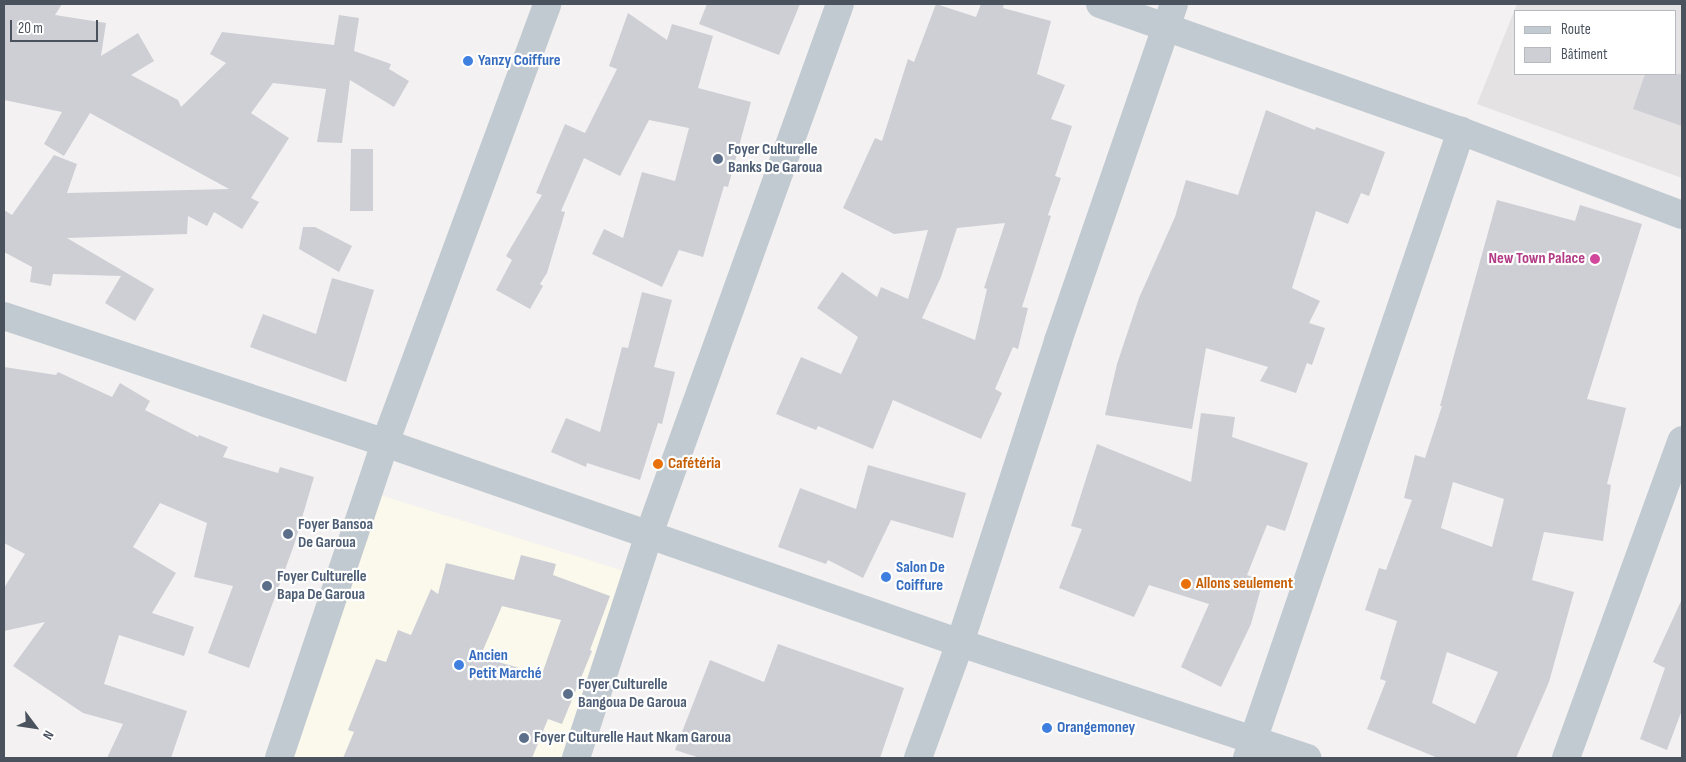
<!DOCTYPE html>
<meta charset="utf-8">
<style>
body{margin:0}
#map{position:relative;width:1686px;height:762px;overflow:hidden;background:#f3f1f1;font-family:"Sofia Sans Condensed",sans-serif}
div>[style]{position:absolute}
.commercial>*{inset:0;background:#fbf8ec}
.education>*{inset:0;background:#e4e2e2}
.building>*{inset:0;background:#cecfd5}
.minor>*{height:28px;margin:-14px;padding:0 14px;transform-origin:14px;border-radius:14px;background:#c2cad1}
.tertiary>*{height:28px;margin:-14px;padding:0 14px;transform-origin:14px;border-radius:14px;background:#c2cad1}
.dots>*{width:14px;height:14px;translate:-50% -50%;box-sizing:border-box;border:2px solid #fff;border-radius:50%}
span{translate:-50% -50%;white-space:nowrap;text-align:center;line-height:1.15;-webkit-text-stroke:4.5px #fff;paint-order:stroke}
.shop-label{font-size:16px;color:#366cbe;font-weight:700}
.left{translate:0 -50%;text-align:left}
.service-label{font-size:16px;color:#4e5e75;font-weight:700}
.hotel-label{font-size:16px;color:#b23c85;font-weight:700}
.right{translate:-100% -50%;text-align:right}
.food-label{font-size:16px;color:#c56008;font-weight:700}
.frame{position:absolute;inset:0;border:5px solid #49525d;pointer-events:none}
.legend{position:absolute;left:1514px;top:10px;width:162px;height:65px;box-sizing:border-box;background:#fff;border:1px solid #b6babe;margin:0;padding:6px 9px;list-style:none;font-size:15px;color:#49525d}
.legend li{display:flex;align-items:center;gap:10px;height:25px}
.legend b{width:25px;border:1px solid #b6babe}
.north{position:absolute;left:10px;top:702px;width:50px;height:50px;-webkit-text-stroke:4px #fff;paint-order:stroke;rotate:121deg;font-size:14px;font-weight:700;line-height:20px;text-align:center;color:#49525d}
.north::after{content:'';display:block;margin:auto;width:18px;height:22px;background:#49525d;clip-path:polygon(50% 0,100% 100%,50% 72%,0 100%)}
.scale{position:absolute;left:10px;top:20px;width:88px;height:22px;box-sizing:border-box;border:2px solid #49525d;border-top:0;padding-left:6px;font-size:15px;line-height:18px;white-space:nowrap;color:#49525d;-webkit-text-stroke:4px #fff;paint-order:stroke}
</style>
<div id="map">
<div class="commercial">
<i style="clip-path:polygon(380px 495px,624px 571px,562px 758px,294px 758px)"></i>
</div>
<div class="education">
<i style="clip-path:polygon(evenodd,1517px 4px,1682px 4px,1682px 178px,1477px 104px,1517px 4px,1515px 11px,1675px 11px,1675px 74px,1515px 74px,1515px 11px)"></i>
</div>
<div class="building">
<i style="clip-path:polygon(4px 4px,62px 4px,55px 15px,106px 23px,101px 56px,138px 33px,154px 61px,131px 75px,178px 100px,181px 107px,226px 63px,210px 54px,222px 32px,334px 45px,339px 15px,359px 18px,354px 51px,391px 64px,389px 69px,409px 81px,394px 107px,350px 80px,342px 143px,317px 142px,326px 89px,273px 83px,251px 113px,289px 138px,251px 198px,259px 202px,242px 229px,214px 212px,207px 226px,188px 216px,187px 234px,67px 238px,154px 289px,135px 321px,105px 303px,121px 276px,53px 274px,51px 286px,30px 282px,32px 267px,4px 252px,4px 210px,12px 215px,54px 155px,77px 164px,67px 193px,229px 189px,90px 113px,64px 156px,44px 144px,62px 112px,4px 100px)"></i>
<i style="clip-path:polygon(707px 4px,800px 4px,779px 55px,699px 24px)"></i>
<i style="clip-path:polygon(evenodd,936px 4px,976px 17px,981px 4px,1004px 4px,1003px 8px,1051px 21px,1037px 74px,1065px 85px,1051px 119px,1072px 126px,1055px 176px,1061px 178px,1048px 215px,1051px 216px,1022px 307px,1028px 308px,1018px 349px,1013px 347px,995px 389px,1002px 393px,981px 439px,893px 400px,873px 449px,818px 426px,816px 430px,776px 414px,801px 357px,841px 374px,858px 337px,817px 308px,842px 272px,877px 297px,881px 287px,908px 299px,928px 230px,894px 234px,843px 208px,875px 138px,882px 141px,908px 59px,914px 62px,936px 4px,1005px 223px,984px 288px,987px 289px,975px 340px,922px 318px,941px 277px,957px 228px,1005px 223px)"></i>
<i style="clip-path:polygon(628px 13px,667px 40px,672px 24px,713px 36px,698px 88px,751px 102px,728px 187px,724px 186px,703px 257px,679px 250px,662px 287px,592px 254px,604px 229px,623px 238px,642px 172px,675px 181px,689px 128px,649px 120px,620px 176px,584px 158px,561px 211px,565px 212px,547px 273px,540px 284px,543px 286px,530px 309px,496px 290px,512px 260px,506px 256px,542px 195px,536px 193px,565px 124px,585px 133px,617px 69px,609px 66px)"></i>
<i style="clip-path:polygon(1645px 74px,1682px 74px,1682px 126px,1633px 109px)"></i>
<i style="clip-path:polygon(1266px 110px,1315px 130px,1316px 127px,1385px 152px,1369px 196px,1361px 193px,1348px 224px,1316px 211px,1292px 288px,1320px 301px,1309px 323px,1325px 328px,1312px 365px,1307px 363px,1296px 393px,1260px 381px,1268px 367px,1206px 348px,1192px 429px,1105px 415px,1117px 364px,1139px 298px,1175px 217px,1186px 180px,1238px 195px)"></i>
<i style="clip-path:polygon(351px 149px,373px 149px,373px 211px,350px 211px)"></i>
<i style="clip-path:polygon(evenodd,1497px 200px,1575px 221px,1580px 205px,1642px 224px,1587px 399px,1626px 408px,1607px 484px,1611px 485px,1603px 541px,1544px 532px,1532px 580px,1574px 592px,1549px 682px,1516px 758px,1438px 758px,1367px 729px,1386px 681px,1380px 679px,1397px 621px,1365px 610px,1379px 568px,1386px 570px,1412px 500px,1404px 498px,1415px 455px,1425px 458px,1442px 406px,1440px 406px,1497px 200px,1453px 482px,1504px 499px,1492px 547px,1441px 528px,1453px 482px,1497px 200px,1447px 652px,1498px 672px,1475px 724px,1432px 703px,1447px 652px)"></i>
<i style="clip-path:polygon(303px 227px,315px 227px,352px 246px,339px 272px,299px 249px)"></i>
<i style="clip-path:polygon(332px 278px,374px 290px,346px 382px,250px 347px,263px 314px,316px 334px)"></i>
<i style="clip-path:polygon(642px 292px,672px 300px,654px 367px,675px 372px,662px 424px,658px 423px,640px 480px,587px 463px,586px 467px,551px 452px,566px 418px,600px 432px,622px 347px,628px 348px)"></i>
<i style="clip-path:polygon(4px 367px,56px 375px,58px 372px,112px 397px,120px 383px,150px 401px,145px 410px,198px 437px,199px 435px,228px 447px,223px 457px,278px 473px,280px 467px,314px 477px,294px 545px,249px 668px,208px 653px,233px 586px,194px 577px,207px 523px,160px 503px,133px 547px,176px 573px,152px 613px,194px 627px,184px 656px,119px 635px,104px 684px,187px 711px,171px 758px,107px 758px,123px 724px,83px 713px,13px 666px,45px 622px,4px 631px,4px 588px,25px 554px,4px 543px)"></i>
<i style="clip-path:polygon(1201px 413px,1235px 417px,1232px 437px,1308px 463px,1285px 531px,1267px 525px,1247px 575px,1263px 581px,1251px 624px,1221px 687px,1181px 667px,1209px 604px,1149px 585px,1134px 617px,1059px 588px,1082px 529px,1071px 526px,1097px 444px,1191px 482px)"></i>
<i style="clip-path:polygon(868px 465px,966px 493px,953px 538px,891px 520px,863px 578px,828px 560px,826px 564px,778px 547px,800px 488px,856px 509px)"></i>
<i style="clip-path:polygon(evenodd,521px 555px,556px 564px,553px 575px,610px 596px,590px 650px,592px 651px,562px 724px,548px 719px,532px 758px,343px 758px,354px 732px,348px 730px,376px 659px,386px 662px,398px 630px,411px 635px,431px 589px,438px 594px,446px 563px,514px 580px,521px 555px,502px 606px,561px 620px,542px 674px,480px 657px,502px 606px)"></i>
<i style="clip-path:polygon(1682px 599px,1682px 710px,1667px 750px,1640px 739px,1665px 668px,1653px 662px)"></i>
<i style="clip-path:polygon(778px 644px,904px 688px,880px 758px,700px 758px,675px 750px,710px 660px,764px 682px)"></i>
</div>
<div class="minor">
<i style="left:4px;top:316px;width:402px;rotate:18.4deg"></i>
<i style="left:385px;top:443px;width:609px;rotate:19.18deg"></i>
<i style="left:960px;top:643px;width:366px;rotate:18.3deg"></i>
<i style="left:279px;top:758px;width:332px;rotate:-71.4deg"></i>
<i style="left:385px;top:443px;width:468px;rotate:-69.7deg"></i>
<i style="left:576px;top:758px;width:236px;rotate:-71.9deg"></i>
<i style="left:649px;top:534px;width:563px;rotate:-70.18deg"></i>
<i style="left:918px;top:758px;width:122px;rotate:-69.9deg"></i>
<i style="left:960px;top:643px;width:318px;rotate:-72deg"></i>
<i style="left:1058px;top:341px;width:356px;rotate:-71deg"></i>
<i style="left:1247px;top:758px;width:663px;rotate:-71.15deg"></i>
<i style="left:1566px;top:758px;width:338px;rotate:-70deg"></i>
</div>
<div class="tertiary">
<i style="left:1100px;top:4px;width:383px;rotate:19.4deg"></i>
<i style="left:1461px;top:131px;width:236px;rotate:20.8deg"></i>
</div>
<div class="dots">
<i style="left:468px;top:61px;background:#3f7fe0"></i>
<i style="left:718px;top:159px;background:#5c6f8a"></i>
<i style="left:1595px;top:259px;background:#d1479c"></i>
<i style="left:658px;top:464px;background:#e8710a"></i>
<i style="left:288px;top:534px;background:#5c6f8a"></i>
<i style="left:886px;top:577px;background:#3f7fe0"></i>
<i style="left:1186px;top:584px;background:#e8710a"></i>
<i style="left:267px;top:586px;background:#5c6f8a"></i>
<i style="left:459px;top:665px;background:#3f7fe0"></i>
<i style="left:568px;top:694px;background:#5c6f8a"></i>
<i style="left:1047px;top:728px;background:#3f7fe0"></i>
<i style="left:524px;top:738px;background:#5c6f8a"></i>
</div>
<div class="shop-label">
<span class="left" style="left:478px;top:61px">Yanzy Coiffure</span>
<span class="left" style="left:896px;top:577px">Salon De<br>Coiffure</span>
<span class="left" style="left:469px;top:665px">Ancien<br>Petit Marché</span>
<span class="left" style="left:1057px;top:728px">Orangemoney</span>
</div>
<div class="service-label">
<span class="left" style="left:728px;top:159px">Foyer Culturelle<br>Banks De Garoua</span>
<span class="left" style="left:298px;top:534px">Foyer Bansoa<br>De Garoua</span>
<span class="left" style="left:277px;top:586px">Foyer Culturelle<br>Bapa De Garoua</span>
<span class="left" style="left:578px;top:694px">Foyer Culturelle<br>Bangoua De Garoua</span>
<span class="left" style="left:534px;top:738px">Foyer Culturelle Haut Nkam Garoua</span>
</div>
<div class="hotel-label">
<span class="right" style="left:1585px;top:259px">New Town Palace</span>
</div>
<div class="food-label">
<span class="left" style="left:668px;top:464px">Cafétéria</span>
<span class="left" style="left:1196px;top:584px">Allons seulement</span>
</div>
<div class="frame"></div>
<ul class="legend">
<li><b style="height:6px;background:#c2cad1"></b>Route</li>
<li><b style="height:14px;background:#cecfd5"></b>Bâtiment</li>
</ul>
<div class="north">N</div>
<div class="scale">20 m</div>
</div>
